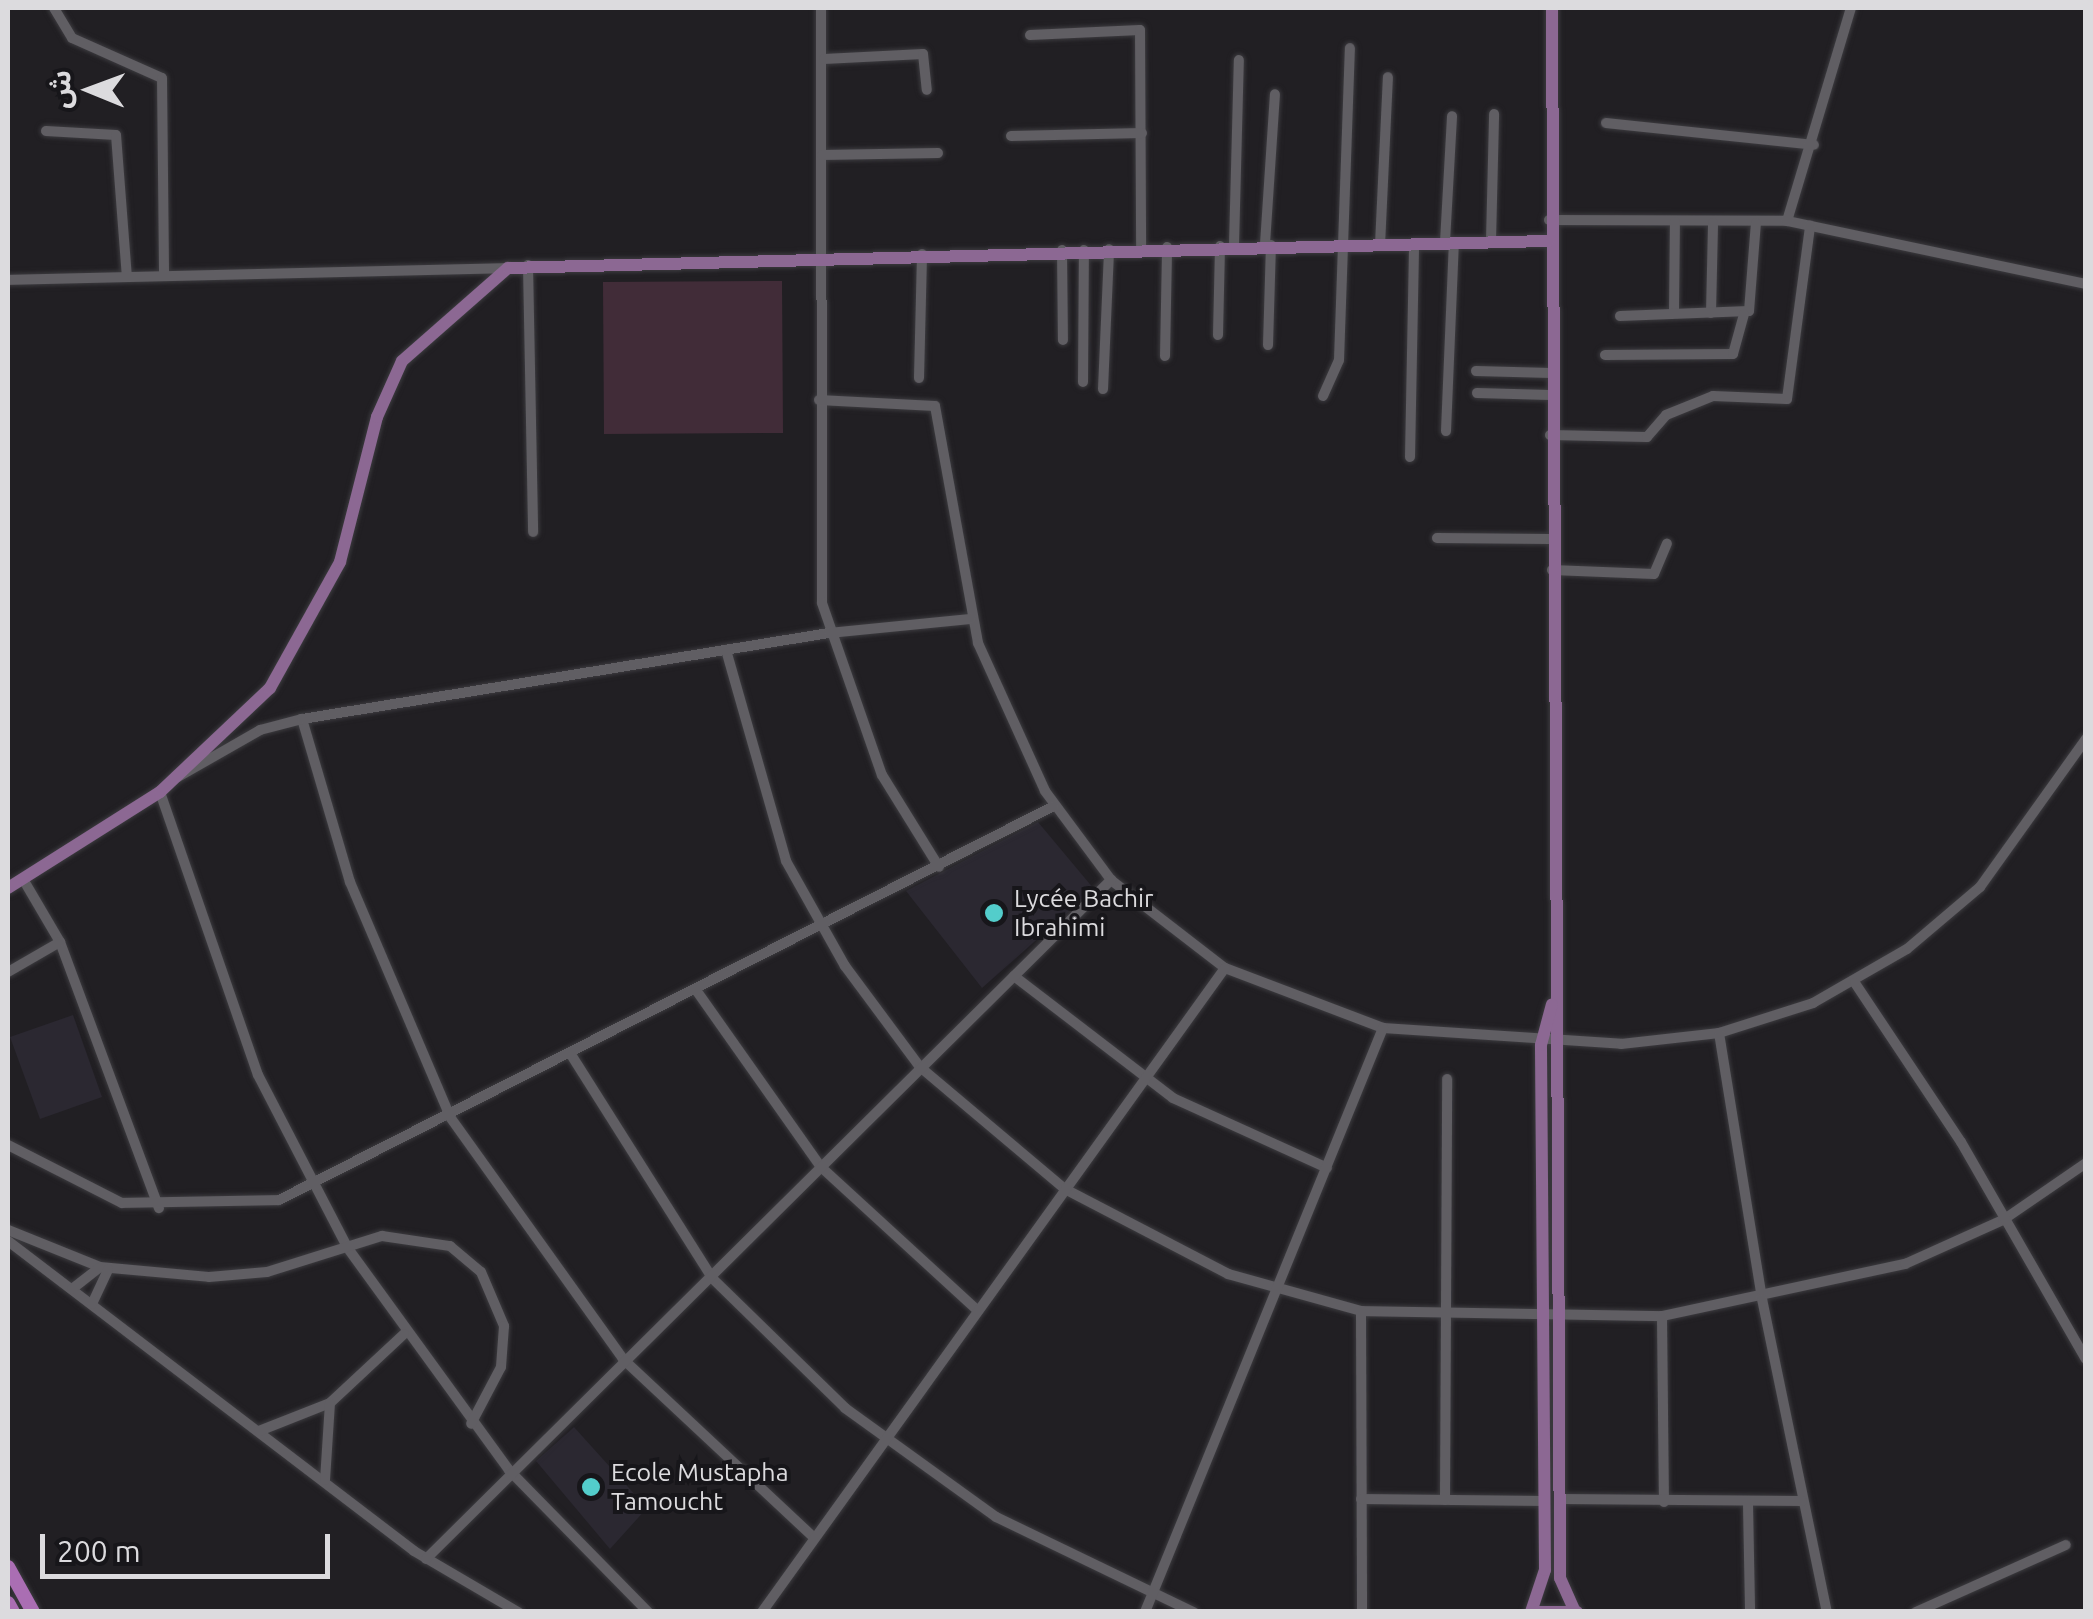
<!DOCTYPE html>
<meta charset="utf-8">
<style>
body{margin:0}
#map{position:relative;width:2093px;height:1619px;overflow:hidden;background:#211f23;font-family:Ubuntu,"Noto Sans Arabic",sans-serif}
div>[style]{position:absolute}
.built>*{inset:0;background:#2b2831}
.green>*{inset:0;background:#412c38}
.roads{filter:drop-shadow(0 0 2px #3c3b3f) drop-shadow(0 0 2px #3c3b3f)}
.minor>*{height:10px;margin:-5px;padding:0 5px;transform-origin:5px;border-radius:5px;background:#605e63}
.major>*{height:12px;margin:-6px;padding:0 6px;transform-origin:6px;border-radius:6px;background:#8c6893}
.highway>*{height:14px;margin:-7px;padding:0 7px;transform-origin:7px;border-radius:7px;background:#aa6eb3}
.dots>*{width:28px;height:28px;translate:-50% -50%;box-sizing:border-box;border:5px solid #17161a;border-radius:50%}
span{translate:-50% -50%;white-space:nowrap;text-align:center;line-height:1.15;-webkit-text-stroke:8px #17161a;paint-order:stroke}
.poi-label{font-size:25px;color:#dcdbde}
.left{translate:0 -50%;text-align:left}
.frame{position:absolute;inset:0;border:10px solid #dcdbde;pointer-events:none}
.north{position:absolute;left:40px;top:40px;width:100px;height:100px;-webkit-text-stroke:8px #17161a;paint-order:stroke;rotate:271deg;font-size:28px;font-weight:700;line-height:40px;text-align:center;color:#dcdbde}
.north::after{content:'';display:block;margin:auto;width:35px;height:45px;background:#dcdbde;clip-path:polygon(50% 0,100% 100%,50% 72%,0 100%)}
.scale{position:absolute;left:40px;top:1534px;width:290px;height:45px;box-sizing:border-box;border:5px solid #dcdbde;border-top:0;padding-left:12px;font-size:30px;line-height:35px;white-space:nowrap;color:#dcdbde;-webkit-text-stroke:8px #17161a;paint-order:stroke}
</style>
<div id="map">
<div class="built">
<i style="clip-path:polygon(1038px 822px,1094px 889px,982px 988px,906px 891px)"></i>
<i style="clip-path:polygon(73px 1015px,102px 1097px,40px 1119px,10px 1037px)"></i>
<i style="clip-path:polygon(574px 1427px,647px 1508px,610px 1549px,536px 1461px)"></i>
</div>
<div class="green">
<i style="clip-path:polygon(782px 281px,783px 433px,604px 434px,603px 282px)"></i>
</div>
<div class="roads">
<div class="minor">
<i style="left:54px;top:8px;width:35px;rotate:59deg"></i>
<i style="left:72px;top:38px;width:98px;rotate:24deg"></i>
<i style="left:162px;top:78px;width:198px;rotate:89.4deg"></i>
<i style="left:821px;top:8px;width:595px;rotate:89.9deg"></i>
<i style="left:822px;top:603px;width:182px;rotate:70.8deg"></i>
<i style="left:882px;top:775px;width:108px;rotate:58.2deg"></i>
<i style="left:1030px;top:35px;width:110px;rotate:-2.6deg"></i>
<i style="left:1140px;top:30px;width:217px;rotate:89.7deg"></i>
<i style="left:824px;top:59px;width:99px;rotate:-2.9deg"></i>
<i style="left:923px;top:54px;width:36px;rotate:84deg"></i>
<i style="left:1606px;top:123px;width:209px;rotate:6deg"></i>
<i style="left:46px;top:131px;width:70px;rotate:3.3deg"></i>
<i style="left:116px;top:135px;width:142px;rotate:85.6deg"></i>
<i style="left:1011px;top:136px;width:131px;rotate:-1.3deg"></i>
<i style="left:822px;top:155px;width:116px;rotate:-1deg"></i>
<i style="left:1549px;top:220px;width:238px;rotate:0.2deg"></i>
<i style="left:1787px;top:221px;width:306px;rotate:11.9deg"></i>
<i style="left:1787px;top:221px;width:222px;rotate:-73.3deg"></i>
<i style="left:1491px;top:241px;width:127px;rotate:-88.6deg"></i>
<i style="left:1445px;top:242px;width:126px;rotate:-86.8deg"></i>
<i style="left:1265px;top:244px;width:150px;rotate:-86.2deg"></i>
<i style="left:1234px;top:245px;width:185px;rotate:-88.5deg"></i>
<i style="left:1380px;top:245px;width:168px;rotate:-87.3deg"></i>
<i style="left:1062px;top:250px;width:90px;rotate:89.4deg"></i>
<i style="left:528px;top:265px;width:267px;rotate:88.9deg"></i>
<i style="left:8px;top:280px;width:500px;rotate:-1.37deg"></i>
<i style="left:1674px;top:312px;width:90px;rotate:-89.4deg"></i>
<i style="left:1711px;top:313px;width:90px;rotate:-88.7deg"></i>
<i style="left:1620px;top:316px;width:129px;rotate:-2.2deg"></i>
<i style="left:1749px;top:311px;width:88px;rotate:-85.5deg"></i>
<i style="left:1218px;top:335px;width:89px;rotate:-88.7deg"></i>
<i style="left:1268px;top:345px;width:100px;rotate:-88.3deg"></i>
<i style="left:1605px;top:355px;width:128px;rotate:-0.4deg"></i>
<i style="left:1733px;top:354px;width:41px;rotate:-74.6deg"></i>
<i style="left:1165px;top:356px;width:109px;rotate:-88.9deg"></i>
<i style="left:1476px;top:371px;width:75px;rotate:1.5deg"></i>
<i style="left:919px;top:378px;width:124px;rotate:-88.6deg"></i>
<i style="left:1083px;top:382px;width:132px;rotate:-89.6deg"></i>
<i style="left:1103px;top:389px;width:140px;rotate:-87.5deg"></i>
<i style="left:1477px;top:393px;width:73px;rotate:1.6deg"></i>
<i style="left:1323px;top:396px;width:39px;rotate:-66deg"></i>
<i style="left:1339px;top:360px;width:312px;rotate:-88deg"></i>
<i style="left:819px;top:400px;width:116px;rotate:3deg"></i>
<i style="left:935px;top:406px;width:241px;rotate:79.7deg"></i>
<i style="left:978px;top:643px;width:162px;rotate:65.6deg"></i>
<i style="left:1045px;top:791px;width:111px;rotate:53.4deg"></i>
<i style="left:1111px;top:880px;width:144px;rotate:37.7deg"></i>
<i style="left:1225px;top:968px;width:169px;rotate:20.8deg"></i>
<i style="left:1383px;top:1028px;width:239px;rotate:3.8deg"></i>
<i style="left:1621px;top:1044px;width:99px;rotate:-6.4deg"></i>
<i style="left:1719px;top:1033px;width:99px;rotate:-17.7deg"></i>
<i style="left:1813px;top:1003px;width:108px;rotate:-29.9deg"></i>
<i style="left:1907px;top:949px;width:96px;rotate:-40.3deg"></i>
<i style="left:1980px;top:887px;width:182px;rotate:-54.4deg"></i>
<i style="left:1446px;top:431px;width:189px;rotate:-87.6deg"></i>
<i style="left:1550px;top:435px;width:97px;rotate:1.2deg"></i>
<i style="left:1647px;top:437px;width:29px;rotate:-49deg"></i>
<i style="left:1666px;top:415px;width:51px;rotate:-22deg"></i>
<i style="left:1713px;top:396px;width:74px;rotate:2.3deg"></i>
<i style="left:1787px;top:399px;width:175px;rotate:-82.4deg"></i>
<i style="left:1410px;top:457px;width:214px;rotate:-88.9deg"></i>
<i style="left:1437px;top:538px;width:113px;rotate:0.5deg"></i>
<i style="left:1552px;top:570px;width:102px;rotate:2.2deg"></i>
<i style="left:1654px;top:574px;width:33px;rotate:-67deg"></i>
<i style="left:726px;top:650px;width:219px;rotate:74.1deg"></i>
<i style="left:786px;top:861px;width:120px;rotate:60.7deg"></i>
<i style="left:845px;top:966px;width:126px;rotate:53.4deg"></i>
<i style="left:920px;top:1067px;width:189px;rotate:40.1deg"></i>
<i style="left:1065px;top:1189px;width:184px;rotate:27.5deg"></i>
<i style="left:1228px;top:1274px;width:138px;rotate:15.5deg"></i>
<i style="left:1361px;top:1311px;width:301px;rotate:1deg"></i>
<i style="left:1662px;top:1316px;width:249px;rotate:-12.1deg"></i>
<i style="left:1905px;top:1264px;width:107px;rotate:-24.2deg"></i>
<i style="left:2003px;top:1220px;width:101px;rotate:-34.5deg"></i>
<i style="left:302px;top:719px;width:170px;rotate:73.6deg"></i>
<i style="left:350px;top:882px;width:255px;rotate:66.9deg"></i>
<i style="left:450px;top:1117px;width:297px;rotate:54.4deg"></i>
<i style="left:623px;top:1359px;width:262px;rotate:43.1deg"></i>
<i style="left:178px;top:777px;width:95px;rotate:-29.8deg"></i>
<i style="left:260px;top:730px;width:43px;rotate:-14.7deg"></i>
<i style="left:302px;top:719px;width:534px;rotate:-9.27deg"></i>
<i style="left:829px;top:633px;width:142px;rotate:-5.7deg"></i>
<i style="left:160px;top:792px;width:299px;rotate:70.9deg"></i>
<i style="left:258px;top:1075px;width:194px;rotate:62.6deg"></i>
<i style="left:347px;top:1247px;width:276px;rotate:54deg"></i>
<i style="left:509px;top:1470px;width:199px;rotate:45.6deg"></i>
<i style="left:23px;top:879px;width:73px;rotate:59.6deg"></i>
<i style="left:60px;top:942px;width:284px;rotate:69.6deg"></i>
<i style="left:8px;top:972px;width:60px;rotate:-30deg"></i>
<i style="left:1014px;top:976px;width:200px;rotate:37.5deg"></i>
<i style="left:1173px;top:1098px;width:169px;rotate:24.4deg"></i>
<i style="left:1855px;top:983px;width:191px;rotate:56.3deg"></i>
<i style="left:1961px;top:1142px;width:250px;rotate:60.1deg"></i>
<i style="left:696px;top:990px;width:217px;rotate:54.8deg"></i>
<i style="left:821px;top:1167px;width:212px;rotate:42.5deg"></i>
<i style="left:1719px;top:1033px;width:269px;rotate:80.8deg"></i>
<i style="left:1762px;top:1299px;width:320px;rotate:78.3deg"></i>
<i style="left:570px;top:1053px;width:266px;rotate:57.7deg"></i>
<i style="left:712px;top:1278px;width:186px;rotate:44.3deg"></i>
<i style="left:845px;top:1408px;width:186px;rotate:35.8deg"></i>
<i style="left:996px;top:1517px;width:219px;rotate:25.7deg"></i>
<i style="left:8px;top:1145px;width:128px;rotate:27deg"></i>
<i style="left:122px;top:1203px;width:157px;rotate:-1.1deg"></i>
<i style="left:279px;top:1200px;width:869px;rotate:-26.95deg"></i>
<i style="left:8px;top:1230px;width:99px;rotate:21.9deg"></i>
<i style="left:100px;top:1267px;width:109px;rotate:5.2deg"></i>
<i style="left:209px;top:1277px;width:58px;rotate:-4.9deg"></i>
<i style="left:267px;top:1272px;width:121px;rotate:-17.4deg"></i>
<i style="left:382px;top:1236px;width:69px;rotate:8.4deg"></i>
<i style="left:450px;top:1246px;width:40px;rotate:40deg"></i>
<i style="left:481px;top:1272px;width:59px;rotate:66.9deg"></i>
<i style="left:504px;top:1326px;width:41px;rotate:94.2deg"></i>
<i style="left:501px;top:1367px;width:64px;rotate:117.8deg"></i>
<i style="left:8px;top:1241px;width:511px;rotate:37.36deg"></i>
<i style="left:414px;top:1551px;width:121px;rotate:30.4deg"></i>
<i style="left:72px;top:1289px;width:34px;rotate:-38deg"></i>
<i style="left:92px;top:1304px;width:38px;rotate:-65deg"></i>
<i style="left:1361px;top:1311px;width:301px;rotate:89.8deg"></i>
<i style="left:1662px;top:1316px;width:186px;rotate:89.4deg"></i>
<i style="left:259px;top:1431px;width:76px;rotate:-21.5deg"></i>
<i style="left:330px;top:1403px;width:101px;rotate:-43deg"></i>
<i style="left:325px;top:1480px;width:77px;rotate:-86.3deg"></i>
<i style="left:1361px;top:1499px;width:184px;rotate:0.6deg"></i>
<i style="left:1560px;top:1499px;width:242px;rotate:0.5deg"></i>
<i style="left:1445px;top:1500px;width:421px;rotate:-89.7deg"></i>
<i style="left:1748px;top:1504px;width:108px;rotate:88.9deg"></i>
<i style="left:426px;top:1559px;width:965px;rotate:-44.75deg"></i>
<i style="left:762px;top:1612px;width:793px;rotate:-54.29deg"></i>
<i style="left:1145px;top:1612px;width:631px;rotate:-67.83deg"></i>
<i style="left:1916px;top:1612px;width:164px;rotate:-24.1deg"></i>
</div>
<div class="major">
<i style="left:1552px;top:8px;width:1570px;rotate:89.71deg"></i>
<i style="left:1560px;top:1578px;width:36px;rotate:66deg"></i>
<i style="left:8px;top:888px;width:180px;rotate:-32.3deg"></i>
<i style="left:160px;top:792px;width:151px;rotate:-43.4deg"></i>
<i style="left:270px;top:688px;width:144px;rotate:-60.9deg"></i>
<i style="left:340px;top:562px;width:150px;rotate:-75.7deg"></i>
<i style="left:377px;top:417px;width:61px;rotate:-65.9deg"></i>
<i style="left:402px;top:361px;width:141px;rotate:-41.3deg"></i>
<i style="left:508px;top:268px;width:1041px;rotate:-1.49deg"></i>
<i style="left:1531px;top:1612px;width:44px;rotate:-71.6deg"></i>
<i style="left:1545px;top:1570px;width:525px;rotate:-90.44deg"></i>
<i style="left:1541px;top:1045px;width:42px;rotate:-75deg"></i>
<i style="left:1536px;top:1612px;width:41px"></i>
</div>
<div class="highway">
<i style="left:8px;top:1567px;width:51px;rotate:60.9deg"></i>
<i style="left:8px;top:1603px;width:10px;rotate:61deg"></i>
</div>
</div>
<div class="dots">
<i style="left:994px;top:913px;background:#53cdcb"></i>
<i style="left:591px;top:1487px;background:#53cdcb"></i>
</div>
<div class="poi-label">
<span class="left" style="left:1014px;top:913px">Lycée Bachir<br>Ibrahimi</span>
<span class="left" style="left:611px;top:1487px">Ecole Mustapha<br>Tamoucht</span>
</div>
<div class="frame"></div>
<div class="north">ش</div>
<div class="scale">200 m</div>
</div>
